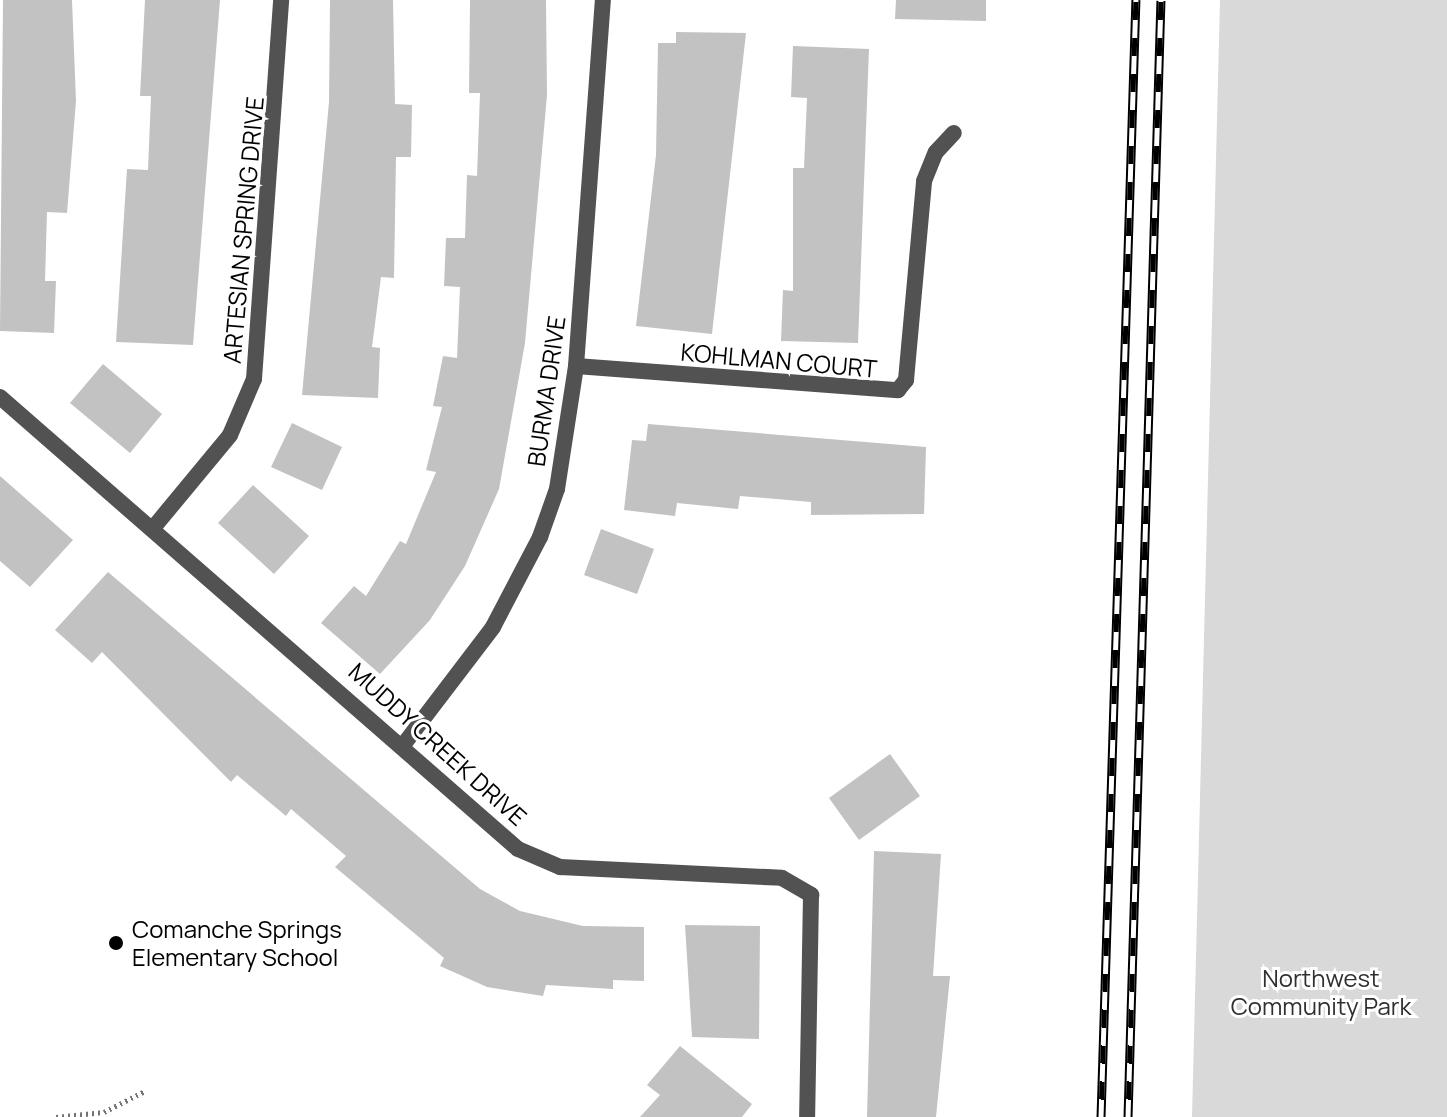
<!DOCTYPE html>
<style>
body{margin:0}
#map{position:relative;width:1447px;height:1117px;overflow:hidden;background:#fff;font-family:Manrope,sans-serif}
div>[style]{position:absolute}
.green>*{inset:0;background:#d9d9d9}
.building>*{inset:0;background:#c2c2c2}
.path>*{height:5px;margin-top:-2.5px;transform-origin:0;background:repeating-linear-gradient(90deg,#747474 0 2px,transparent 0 6px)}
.minor>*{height:16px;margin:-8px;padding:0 8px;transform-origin:8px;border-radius:8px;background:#525252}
.rail>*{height:9px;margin-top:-4.5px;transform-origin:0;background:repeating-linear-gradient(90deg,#fff 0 18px,#000 0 36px);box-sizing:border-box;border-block:2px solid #000}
.dots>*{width:22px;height:22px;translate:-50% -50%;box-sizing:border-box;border:4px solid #fff;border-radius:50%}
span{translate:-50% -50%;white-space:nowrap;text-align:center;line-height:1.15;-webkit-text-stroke:6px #fff;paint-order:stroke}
.street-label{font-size:24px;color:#000}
.poi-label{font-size:24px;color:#000}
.left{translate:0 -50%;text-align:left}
.park-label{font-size:24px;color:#303030}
</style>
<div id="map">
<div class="green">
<i style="clip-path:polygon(1220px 0,1447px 0,1447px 1117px,1192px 1117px)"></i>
</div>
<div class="building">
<i style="clip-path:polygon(3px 0,72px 0,76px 101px,67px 213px,47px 212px,45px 281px,56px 281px,54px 333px,0 331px)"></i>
<i style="clip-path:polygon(145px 0,220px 0,193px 345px,116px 342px,127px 169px,148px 170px,151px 96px,140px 96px)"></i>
<i style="clip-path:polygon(330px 0,393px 0,395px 104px,412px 105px,411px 157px,396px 157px,394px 278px,381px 277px,372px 347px,380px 348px,378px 398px,302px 395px,329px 102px)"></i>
<i style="clip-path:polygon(470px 0,546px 0,547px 95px,525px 343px,499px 489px,465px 566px,430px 620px,380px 674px,321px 623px,354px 586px,366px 596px,400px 541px,406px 544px,436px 472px,426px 470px,442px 407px,433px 406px,443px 356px,457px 358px,460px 287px,444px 286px,446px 238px,465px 238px,467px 175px,477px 176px,480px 93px,469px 93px)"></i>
<i style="clip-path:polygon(896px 0,986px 0,986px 21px,895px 19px)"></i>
<i style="clip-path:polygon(676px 32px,746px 33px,712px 334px,636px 326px,656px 155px,658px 43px,676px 43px)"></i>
<i style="clip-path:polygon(793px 46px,869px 49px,858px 343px,781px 341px,783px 290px,793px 291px,793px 168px,804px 168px,807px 98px,791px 97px)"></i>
<i style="clip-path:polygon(103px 364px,162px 414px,130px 453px,70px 403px)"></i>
<i style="clip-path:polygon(292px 423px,342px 447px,322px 490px,271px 467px)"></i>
<i style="clip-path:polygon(648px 424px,926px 447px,924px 514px,811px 515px,811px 502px,740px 496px,738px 509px,677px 503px,675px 516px,624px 510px,632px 440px,646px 441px)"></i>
<i style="clip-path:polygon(0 476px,73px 540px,30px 587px,0 561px)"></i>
<i style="clip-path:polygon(253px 485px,309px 536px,274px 574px,218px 523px)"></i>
<i style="clip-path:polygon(601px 529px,654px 549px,637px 594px,584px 575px)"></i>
<i style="clip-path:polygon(108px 572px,480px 889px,520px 911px,583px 926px,644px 927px,644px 981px,613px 980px,613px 989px,546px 985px,543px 996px,487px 987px,440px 966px,444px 958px,335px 867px,346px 856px,291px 809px,286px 816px,237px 775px,231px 782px,102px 652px,92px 663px,55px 630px)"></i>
<i style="clip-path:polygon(890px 754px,920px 796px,859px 840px,829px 798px)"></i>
<i style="clip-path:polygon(874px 851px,941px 854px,933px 976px,950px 976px,936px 1117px,867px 1117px)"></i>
<i style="clip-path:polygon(685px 925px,760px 926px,759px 1039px,692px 1037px)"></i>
<i style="clip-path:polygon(680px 1046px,752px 1104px,742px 1117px,640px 1117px,660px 1095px,647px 1085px)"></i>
</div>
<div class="path">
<i style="left:56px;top:1117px;width:48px;rotate:-5.9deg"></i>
<i style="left:104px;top:1112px;width:46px;rotate:-27.1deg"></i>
</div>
<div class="minor">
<i style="left:576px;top:366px;width:323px;rotate:4.3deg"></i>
<i style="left:898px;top:390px;width:13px;rotate:-51deg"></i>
<i style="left:906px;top:380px;width:200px;rotate:-84.8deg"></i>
<i style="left:924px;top:181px;width:31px;rotate:-68deg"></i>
<i style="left:936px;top:152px;width:26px;rotate:-47deg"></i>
<i style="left:0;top:397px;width:687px;rotate:41.11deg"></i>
<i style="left:518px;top:849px;width:46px;rotate:23.2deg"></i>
<i style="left:560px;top:867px;width:222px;rotate:2.8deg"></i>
<i style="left:782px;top:878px;width:34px;rotate:30deg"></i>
<i style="left:811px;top:895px;width:222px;rotate:91deg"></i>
<i style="left:154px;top:527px;width:119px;rotate:-50.4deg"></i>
<i style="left:230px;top:435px;width:61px;rotate:-66.8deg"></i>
<i style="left:254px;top:379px;width:380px;rotate:-85.9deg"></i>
<i style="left:404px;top:744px;width:147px;rotate:-52.7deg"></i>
<i style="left:493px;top:627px;width:102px;rotate:-62.4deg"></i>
<i style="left:540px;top:537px;width:51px;rotate:-70.5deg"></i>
<i style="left:557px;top:489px;width:124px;rotate:-81.2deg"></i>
<i style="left:576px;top:366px;width:367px;rotate:-85.8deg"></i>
</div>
<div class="rail">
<i style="left:1101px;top:1117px;width:1118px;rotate:-88.21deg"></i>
<i style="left:1128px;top:1117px;width:1117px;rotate:-88.31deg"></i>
</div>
<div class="dots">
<i style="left:116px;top:943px;background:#000"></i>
</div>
<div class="street-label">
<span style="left:243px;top:230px;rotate:-85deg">ARTESIAN SPRING DRIVE</span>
<span style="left:779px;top:360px;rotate:5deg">KOHLMAN COURT</span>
<span style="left:546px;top:391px;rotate:-82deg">BURMA DRIVE</span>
<span style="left:438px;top:744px;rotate:42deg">MUDDY CREEK DRIVE</span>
</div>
<div class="poi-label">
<span class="left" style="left:132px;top:943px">Comanche Springs<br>Elementary School</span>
</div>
<div class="park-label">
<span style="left:1321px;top:992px">Northwest<br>Community Park</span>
</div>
</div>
